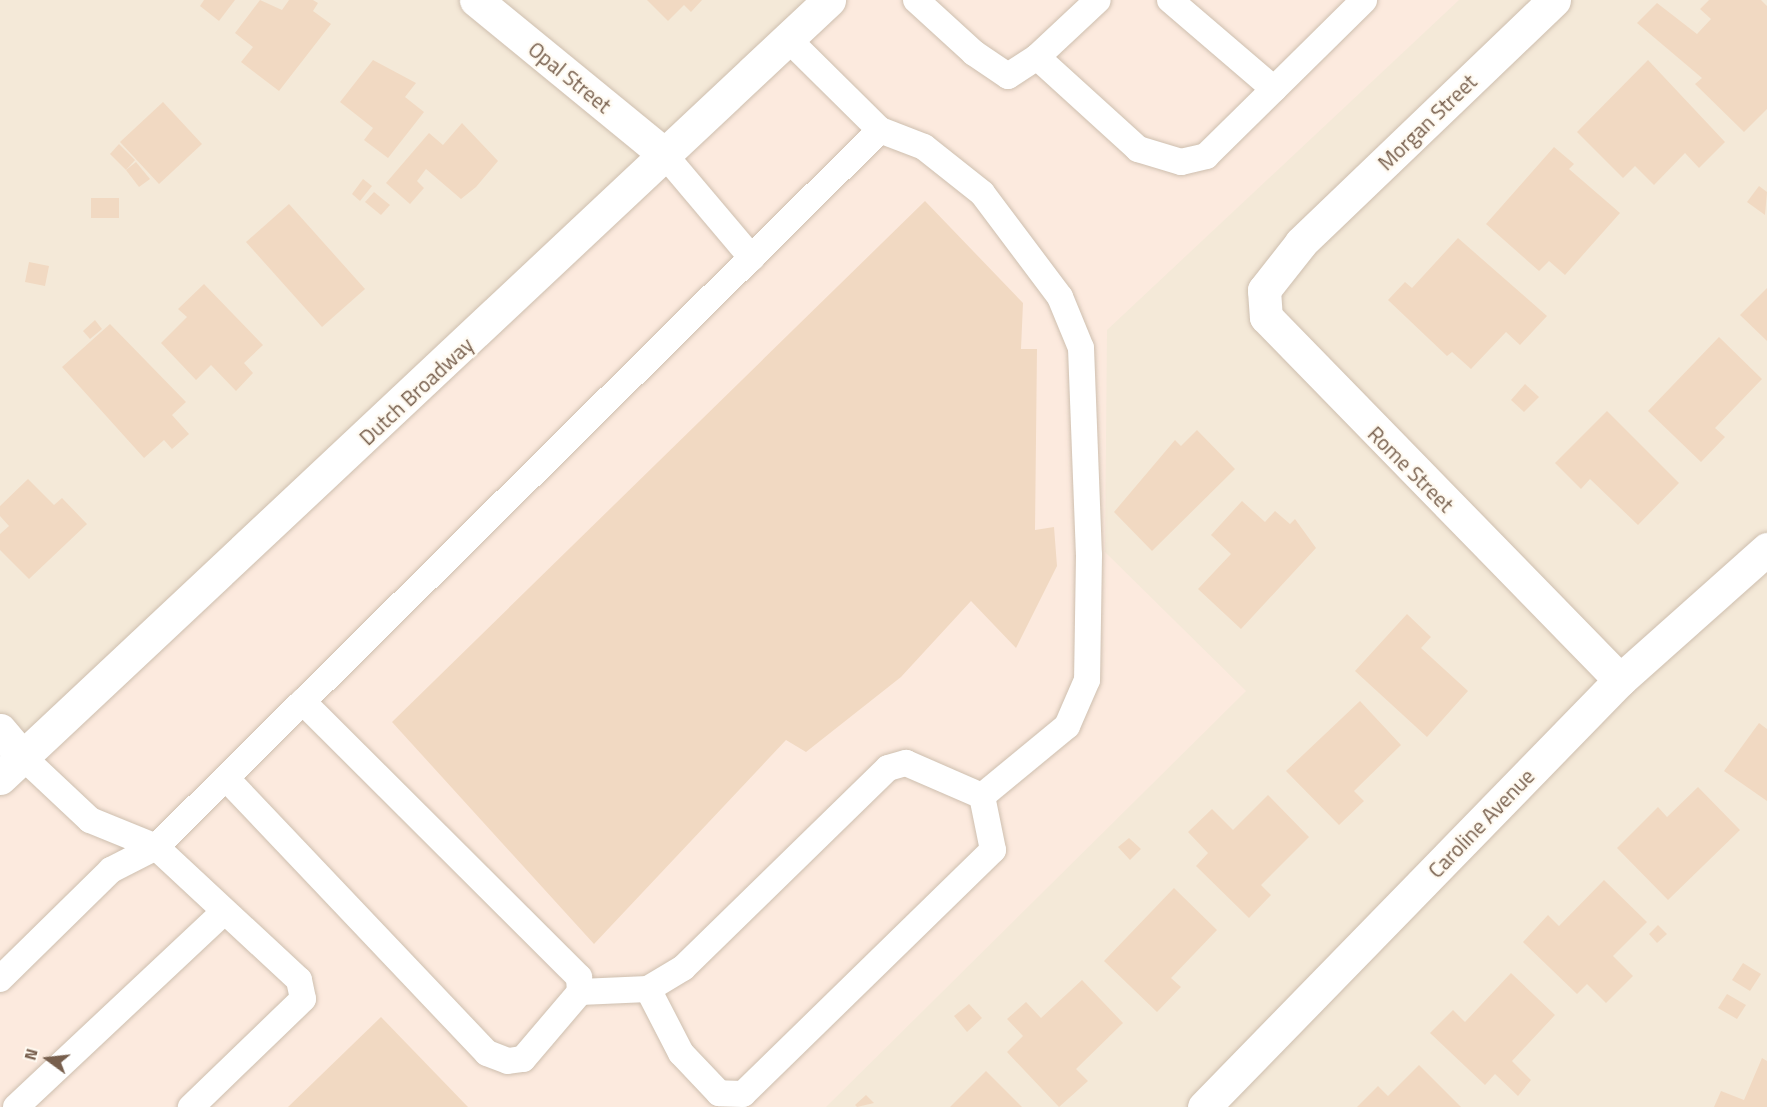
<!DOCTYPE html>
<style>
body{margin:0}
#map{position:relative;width:1767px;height:1107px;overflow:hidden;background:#fcf7ea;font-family:"Titillium Web",sans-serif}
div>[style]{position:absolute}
.residential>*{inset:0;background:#f4e9d8}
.commercial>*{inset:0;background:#fceade}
.building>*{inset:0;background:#f1d9c2}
.roads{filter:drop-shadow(0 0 2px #cebfaf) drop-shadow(0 0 2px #cebfaf)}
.lane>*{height:26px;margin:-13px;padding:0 13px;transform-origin:13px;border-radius:13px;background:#fff}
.street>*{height:33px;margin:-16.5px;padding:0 16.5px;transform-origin:16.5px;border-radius:16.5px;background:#fff}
.secondary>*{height:33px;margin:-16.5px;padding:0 16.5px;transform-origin:16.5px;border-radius:16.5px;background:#fff}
span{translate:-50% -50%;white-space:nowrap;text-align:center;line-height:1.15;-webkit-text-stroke:4.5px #fffaf1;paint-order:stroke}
.street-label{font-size:21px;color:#775f4d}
.north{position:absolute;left:18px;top:1029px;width:60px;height:60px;-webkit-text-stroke:4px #fffaf1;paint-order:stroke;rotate:285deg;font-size:16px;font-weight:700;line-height:24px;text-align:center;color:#775f4d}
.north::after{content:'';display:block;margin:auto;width:21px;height:27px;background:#775f4d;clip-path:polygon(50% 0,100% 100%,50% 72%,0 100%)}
</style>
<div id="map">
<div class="residential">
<i style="clip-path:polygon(0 0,1767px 0,1767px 1107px,0 1107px)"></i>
</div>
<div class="commercial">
<i style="clip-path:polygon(836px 0,1459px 0,1107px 330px,1105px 552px,1246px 691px,826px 1107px,0 1107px,0 797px)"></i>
</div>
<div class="building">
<i style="clip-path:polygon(204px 0,235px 0,219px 21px,200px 6px)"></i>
<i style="clip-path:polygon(260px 0,282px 10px,289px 0,313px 0,318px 3px,313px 11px,331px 24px,279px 91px,241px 62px,253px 47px,235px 33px)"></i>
<i style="clip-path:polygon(647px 0,702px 0,691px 12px,684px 5px,668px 21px)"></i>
<i style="clip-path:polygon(1709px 0,1761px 0,1767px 6px,1767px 109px,1744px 132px,1695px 84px,1702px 78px,1637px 23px,1657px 3px,1697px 34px,1711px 19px,1700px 9px)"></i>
<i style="clip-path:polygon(373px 60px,416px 83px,405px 97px,424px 112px,388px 158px,364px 140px,373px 128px,340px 102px)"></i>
<i style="clip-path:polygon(1648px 60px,1725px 142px,1699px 168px,1685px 153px,1654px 185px,1635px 166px,1623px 178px,1577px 132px)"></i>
<i style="clip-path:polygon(163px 102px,202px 144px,159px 184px,120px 142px)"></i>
<i style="clip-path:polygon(462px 123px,498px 161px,476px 187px,461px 199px,426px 169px,417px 181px,424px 188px,410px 204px,386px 183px,429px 133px,443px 145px)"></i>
<i style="clip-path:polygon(119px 144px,135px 160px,126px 170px,110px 154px)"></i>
<i style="clip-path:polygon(1554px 147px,1574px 164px,1569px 169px,1620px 213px,1565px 275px,1549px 261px,1539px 271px,1486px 224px)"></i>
<i style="clip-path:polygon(136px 162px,150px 179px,139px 187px,126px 170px)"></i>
<i style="clip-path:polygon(363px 179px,372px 186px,360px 201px,352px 194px)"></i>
<i style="clip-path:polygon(1759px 186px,1767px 192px,1765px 215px,1747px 202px)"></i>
<i style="clip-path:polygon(374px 192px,390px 205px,381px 215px,365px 202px)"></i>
<i style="clip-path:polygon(91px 198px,119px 198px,119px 218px,91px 218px)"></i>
<i style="clip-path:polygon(925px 201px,1023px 303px,1021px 349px,1037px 349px,1035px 530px,1054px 527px,1057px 566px,1016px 648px,971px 601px,901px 677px,806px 752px,786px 740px,594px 944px,392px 722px)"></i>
<i style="clip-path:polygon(289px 204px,365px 289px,322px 327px,246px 242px)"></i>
<i style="clip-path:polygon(1458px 238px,1547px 316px,1520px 345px,1506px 332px,1471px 369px,1452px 352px,1447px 356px,1388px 300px,1405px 282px,1412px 288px)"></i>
<i style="clip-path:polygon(29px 262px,49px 266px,45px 286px,25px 282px)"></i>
<i style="clip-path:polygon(204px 284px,263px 345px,244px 363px,253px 373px,236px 391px,211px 365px,196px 380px,161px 343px,187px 317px,178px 309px)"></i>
<i style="clip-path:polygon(1767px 288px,1767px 341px,1740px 315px)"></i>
<i style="clip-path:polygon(95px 320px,102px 329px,90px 339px,83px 331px)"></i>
<i style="clip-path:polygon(110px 324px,186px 402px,172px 415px,189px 434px,172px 449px,164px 440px,144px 458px,62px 367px)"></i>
<i style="clip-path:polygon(1719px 337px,1762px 379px,1715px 428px,1725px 437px,1701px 462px,1648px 411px)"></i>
<i style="clip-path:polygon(1525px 384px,1539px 397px,1524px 412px,1511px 400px)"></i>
<i style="clip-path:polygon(1607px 411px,1679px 483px,1638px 525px,1590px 479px,1581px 489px,1555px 463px)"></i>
<i style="clip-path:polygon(1197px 430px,1235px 469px,1152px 551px,1114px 512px,1175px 440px,1181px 446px)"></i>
<i style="clip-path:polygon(28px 479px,54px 505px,62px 498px,87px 524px,29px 579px,0 550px,0 534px,9px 526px,0 516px,0 506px)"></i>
<i style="clip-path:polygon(1242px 501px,1265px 522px,1275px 511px,1290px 524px,1295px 519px,1316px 548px,1241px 629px,1198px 589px,1231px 554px,1211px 535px)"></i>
<i style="clip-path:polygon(1407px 614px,1431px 637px,1421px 648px,1468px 691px,1427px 737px,1355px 671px)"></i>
<i style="clip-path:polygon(1360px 701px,1401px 745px,1354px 791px,1364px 801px,1339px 825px,1286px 771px)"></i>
<i style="clip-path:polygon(1759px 723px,1767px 729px,1767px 801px,1724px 771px)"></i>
<i style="clip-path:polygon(1698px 787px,1740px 830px,1668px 900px,1617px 848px,1658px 807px,1667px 817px)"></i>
<i style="clip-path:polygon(1268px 795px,1309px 837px,1261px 885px,1271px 895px,1249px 918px,1196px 866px,1208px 853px,1188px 832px,1212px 809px,1233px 830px)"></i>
<i style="clip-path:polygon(1129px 838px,1141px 849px,1130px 860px,1118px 847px)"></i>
<i style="clip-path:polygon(1604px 880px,1647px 922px,1613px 956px,1633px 976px,1606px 1003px,1587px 984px,1577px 994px,1523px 942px,1548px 915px,1559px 926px)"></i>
<i style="clip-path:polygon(1174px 888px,1217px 930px,1171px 978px,1181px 987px,1157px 1012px,1104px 961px)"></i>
<i style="clip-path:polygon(1658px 925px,1667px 934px,1657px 943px,1649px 934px)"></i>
<i style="clip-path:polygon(1743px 963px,1761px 974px,1750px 991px,1732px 980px)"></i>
<i style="clip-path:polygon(1511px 973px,1555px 1015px,1512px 1061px,1531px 1080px,1518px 1096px,1495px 1074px,1485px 1085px,1430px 1033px,1453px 1010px,1465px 1022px)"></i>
<i style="clip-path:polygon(1082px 980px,1123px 1023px,1076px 1069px,1088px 1081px,1059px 1107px,1007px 1052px,1023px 1036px,1007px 1019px,1026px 1002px,1041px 1018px)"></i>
<i style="clip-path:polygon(1727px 994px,1746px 1005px,1737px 1019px,1718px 1008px)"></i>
<i style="clip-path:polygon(969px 1004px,982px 1018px,967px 1032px,954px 1016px)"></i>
<i style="clip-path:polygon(381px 1017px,468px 1107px,288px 1107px)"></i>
<i style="clip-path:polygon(1762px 1058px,1767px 1061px,1767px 1107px,1714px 1107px,1721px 1091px,1744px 1100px)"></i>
<i style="clip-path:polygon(1419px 1065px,1461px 1107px,1357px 1107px,1378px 1086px,1388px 1096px)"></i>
<i style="clip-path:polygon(986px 1071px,1022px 1107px,950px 1107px)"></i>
<i style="clip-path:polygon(866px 1095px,874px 1103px,857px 1107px,855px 1105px)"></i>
</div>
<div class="roads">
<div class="lane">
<i style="left:916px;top:0;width:79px;rotate:42.4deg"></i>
<i style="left:974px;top:53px;width:41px;rotate:34.1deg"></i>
<i style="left:1008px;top:76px;width:35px;rotate:-33deg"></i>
<i style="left:1037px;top:57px;width:83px;rotate:-43.1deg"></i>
<i style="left:1170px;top:0;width:137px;rotate:40.6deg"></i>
<i style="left:788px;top:39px;width:129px;rotate:44.7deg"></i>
<i style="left:880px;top:130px;width:47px;rotate:21.1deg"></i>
<i style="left:924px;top:147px;width:74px;rotate:38.4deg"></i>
<i style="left:982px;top:193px;width:130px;rotate:53.1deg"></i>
<i style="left:1060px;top:297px;width:55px;rotate:67.6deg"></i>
<i style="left:1081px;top:348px;width:207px;rotate:87.8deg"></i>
<i style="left:1089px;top:555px;width:125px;rotate:90.9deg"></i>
<i style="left:1087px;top:680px;width:50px;rotate:113.5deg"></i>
<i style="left:1067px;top:726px;width:110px;rotate:140.5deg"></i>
<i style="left:1037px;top:57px;width:137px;rotate:42.3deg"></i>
<i style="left:1138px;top:149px;width:45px;rotate:16.8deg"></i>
<i style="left:1181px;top:162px;width:26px;rotate:-13deg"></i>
<i style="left:1206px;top:156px;width:222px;rotate:-44.6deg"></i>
<i style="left:664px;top:154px;width:136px;rotate:49.8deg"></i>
<i style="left:23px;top:757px;width:92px;rotate:43.2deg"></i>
<i style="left:90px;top:820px;width:71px;rotate:22.2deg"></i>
<i style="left:156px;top:847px;width:195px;rotate:42.9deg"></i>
<i style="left:299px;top:980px;width:19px;rotate:78deg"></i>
<i style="left:303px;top:999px;width:156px;rotate:136deg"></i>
<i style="left:226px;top:778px;width:379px;rotate:46.5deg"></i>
<i style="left:487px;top:1053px;width:22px;rotate:21deg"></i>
<i style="left:508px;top:1061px;width:15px;rotate:-8deg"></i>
<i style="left:523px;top:1059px;width:88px;rotate:-49.6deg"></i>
<i style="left:580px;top:992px;width:15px;rotate:-94deg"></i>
<i style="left:579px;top:977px;width:390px;rotate:-135.1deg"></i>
<i style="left:0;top:979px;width:156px;rotate:-44.5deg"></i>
<i style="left:111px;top:870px;width:51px;rotate:-27.1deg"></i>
<i style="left:156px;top:847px;width:1019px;rotate:-44.72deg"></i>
<i style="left:580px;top:992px;width:68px;rotate:-2.5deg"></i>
<i style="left:648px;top:989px;width:41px;rotate:-31deg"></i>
<i style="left:683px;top:968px;width:286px;rotate:-44.3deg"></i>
<i style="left:888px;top:768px;width:19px;rotate:-16deg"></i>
<i style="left:906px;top:763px;width:83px;rotate:23.5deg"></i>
<i style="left:982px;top:796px;width:55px;rotate:78.5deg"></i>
<i style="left:993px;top:850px;width:349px;rotate:135.7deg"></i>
<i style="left:743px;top:1094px;width:24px;rotate:-178deg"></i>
<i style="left:719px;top:1093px;width:55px;rotate:-133.5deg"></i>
<i style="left:681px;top:1053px;width:72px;rotate:-117.3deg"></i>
<i style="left:16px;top:1107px;width:285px;rotate:-43.2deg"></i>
</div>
<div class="street">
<i style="left:476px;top:0;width:243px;rotate:39.3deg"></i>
<i style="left:1554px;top:0;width:351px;rotate:136.2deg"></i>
<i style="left:1301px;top:243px;width:60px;rotate:128.2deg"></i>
<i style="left:1264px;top:290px;width:27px;rotate:86deg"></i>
<i style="left:1266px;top:317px;width:507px;rotate:45.72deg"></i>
<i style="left:0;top:730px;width:35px;rotate:50deg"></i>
<i style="left:1204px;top:1107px;width:596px;rotate:-45.75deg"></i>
<i style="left:1620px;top:680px;width:197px;rotate:-41.7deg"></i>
</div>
<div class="secondary">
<i style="left:0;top:778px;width:1137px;rotate:-43.18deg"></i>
</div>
</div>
<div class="street-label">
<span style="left:570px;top:77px;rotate:39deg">Opal Street</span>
<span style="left:1427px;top:122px;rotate:-44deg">Morgan Street</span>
<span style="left:416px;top:391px;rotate:-43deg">Dutch Broadway</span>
<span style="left:1411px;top:469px;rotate:45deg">Rome Street</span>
<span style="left:1481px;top:823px;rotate:-46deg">Caroline Avenue</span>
</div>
<div class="north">N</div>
</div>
